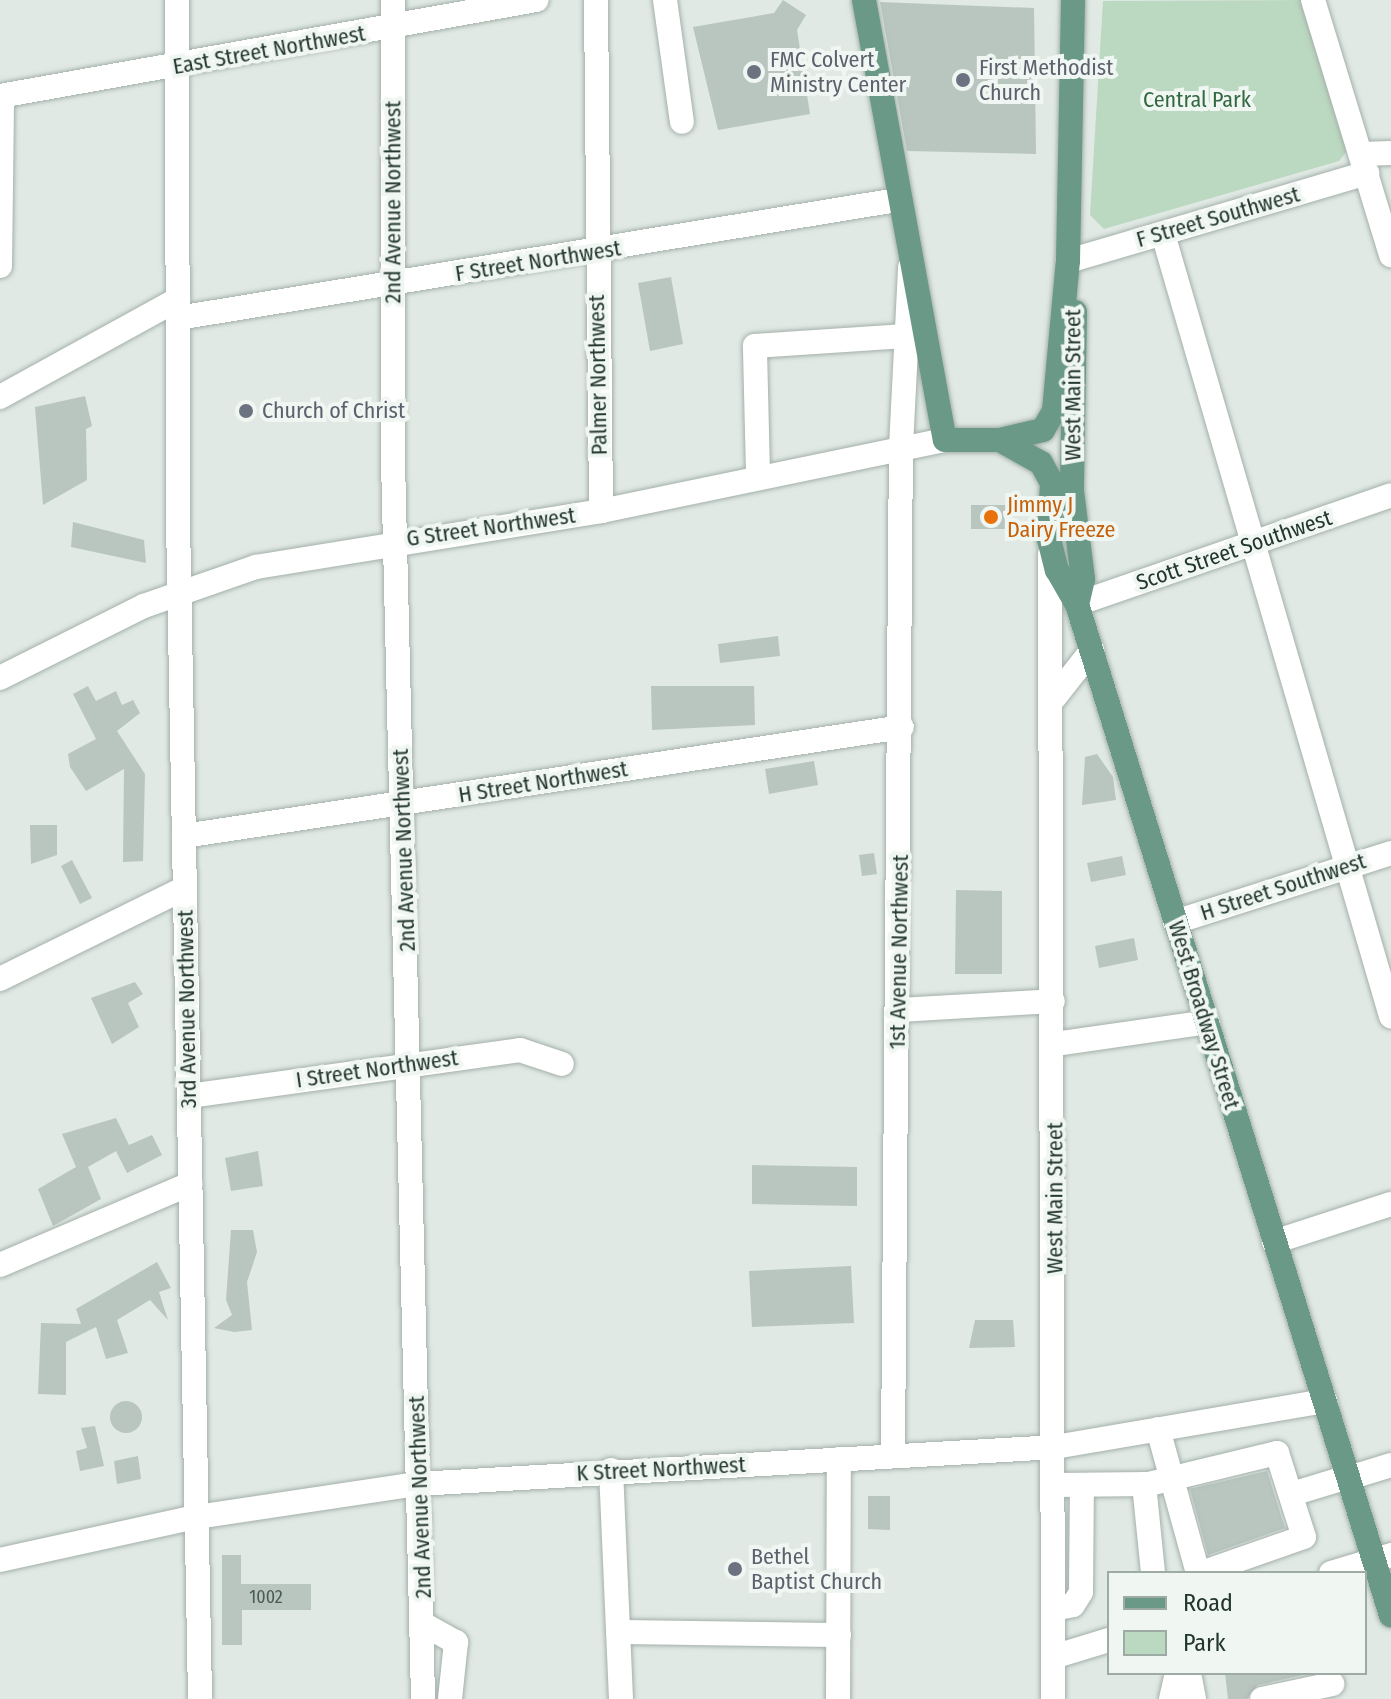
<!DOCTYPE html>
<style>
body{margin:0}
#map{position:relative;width:1391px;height:1699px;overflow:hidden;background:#e0e9e4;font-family:"Fira Sans Condensed",sans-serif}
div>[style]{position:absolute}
.green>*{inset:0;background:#bbd8c0}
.building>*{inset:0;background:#b9c6c0}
.round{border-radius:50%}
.roads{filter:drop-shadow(0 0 2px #a4b0aa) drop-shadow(0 0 2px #a4b0aa)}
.minor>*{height:24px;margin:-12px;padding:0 12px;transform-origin:12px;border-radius:12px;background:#fff}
.major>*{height:24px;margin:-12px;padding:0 12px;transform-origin:12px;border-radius:12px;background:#6a9987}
.dots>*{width:22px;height:22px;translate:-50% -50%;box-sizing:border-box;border:4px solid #f0f6f2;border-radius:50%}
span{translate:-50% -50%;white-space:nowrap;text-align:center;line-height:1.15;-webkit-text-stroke:8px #f0f6f2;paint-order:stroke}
.number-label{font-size:18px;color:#485b53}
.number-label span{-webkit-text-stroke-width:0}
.street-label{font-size:22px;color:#23372f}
.worship-label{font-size:22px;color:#5b616d}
.left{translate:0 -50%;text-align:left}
.park-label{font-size:22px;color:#326941}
.food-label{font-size:22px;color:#c56008}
.legend{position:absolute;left:1107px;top:1571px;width:260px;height:104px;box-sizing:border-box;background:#f0f6f2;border:2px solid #9eaaa4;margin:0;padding:10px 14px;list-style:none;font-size:24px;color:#23372f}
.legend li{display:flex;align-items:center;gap:16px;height:40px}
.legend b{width:40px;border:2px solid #9eaaa4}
</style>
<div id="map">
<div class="green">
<i style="clip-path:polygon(1302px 0,1347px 151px,1339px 161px,1104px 229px,1090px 215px,1103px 1px)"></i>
</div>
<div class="building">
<i style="clip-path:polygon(783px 0,806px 15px,797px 30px,810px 114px,718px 130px,693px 27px,774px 13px)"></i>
<i style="clip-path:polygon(880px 2px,1034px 8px,1036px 154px,907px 151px)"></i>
<i style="clip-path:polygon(671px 277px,683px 344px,650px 351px,638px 283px)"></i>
<i style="clip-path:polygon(85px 396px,92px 426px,86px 429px,87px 480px,43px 505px,35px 407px)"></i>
<i style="clip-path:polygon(971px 505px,1012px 505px,1012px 529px,971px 529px)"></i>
<i style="clip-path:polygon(73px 522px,144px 540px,146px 563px,71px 547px)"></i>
<i style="clip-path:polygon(778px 636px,780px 656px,720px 663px,718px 644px)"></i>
<i style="clip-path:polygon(88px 686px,96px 701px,116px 691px,122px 705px,133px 700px,140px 713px,117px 731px,145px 774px,143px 861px,123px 862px,124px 769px,86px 791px,70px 767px,68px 754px,96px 739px,73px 694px)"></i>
<i style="clip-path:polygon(651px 686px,754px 686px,755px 725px,652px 730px)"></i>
<i style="clip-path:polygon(1097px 754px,1113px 777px,1116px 800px,1082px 805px,1085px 757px)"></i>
<i style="clip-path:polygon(814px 761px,818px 785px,769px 794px,765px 769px)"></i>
<i style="clip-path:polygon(30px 825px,57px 825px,57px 855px,31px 864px)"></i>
<i style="clip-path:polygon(874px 853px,877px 874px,862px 876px,859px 855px)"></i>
<i style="clip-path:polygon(1122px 856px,1126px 875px,1091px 882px,1087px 863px)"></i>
<i style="clip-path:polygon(72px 860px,92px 898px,80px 904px,61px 866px)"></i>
<i style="clip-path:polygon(956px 890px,1002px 891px,1002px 974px,955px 974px)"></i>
<i style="clip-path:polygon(1134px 938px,1138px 960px,1099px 968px,1095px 946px)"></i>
<i style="clip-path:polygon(135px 982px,143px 994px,128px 1003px,139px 1027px,112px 1044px,91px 998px)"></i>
<i style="clip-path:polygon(116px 1118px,129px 1145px,152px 1135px,162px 1155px,127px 1173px,116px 1151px,88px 1167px,101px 1199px,53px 1226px,38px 1189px,76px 1167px,62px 1134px)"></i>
<i style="clip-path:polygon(258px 1151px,263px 1186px,231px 1191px,225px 1158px)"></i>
<i style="clip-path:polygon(752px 1165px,857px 1167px,857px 1206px,752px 1204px)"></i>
<i style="clip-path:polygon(231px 1230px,253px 1230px,257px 1252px,247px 1282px,252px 1330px,234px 1332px,214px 1328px,232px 1315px,226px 1300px)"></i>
<i style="clip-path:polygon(157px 1262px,171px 1288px,159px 1292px,168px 1320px,150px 1300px,117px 1320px,128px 1353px,106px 1359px,96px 1327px,66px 1342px,66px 1395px,38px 1394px,41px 1323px,81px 1324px,76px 1309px)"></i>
<i style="clip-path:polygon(851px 1266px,854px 1323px,752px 1327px,749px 1271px)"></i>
<i style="clip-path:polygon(975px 1320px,1013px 1320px,1015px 1347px,969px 1348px)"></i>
<i class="round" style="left:110px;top:1401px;width:32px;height:32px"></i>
<i style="clip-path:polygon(95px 1426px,104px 1466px,80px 1471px,76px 1451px,87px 1448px,81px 1428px)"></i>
<i style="clip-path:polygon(138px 1456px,141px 1479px,117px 1484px,114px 1461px)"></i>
<i style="clip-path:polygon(1267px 1471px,1285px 1528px,1208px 1555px,1190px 1489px)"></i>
<i style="clip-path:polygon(868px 1496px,890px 1496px,890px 1530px,868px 1529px)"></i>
<i style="clip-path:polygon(222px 1555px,241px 1555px,241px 1584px,311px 1584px,311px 1610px,242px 1610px,242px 1645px,222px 1645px)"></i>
<i style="clip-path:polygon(1225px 1673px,1312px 1673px,1258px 1685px,1247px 1699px,1228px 1699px)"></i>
</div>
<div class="roads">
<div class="minor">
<i style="left:177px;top:0;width:520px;rotate:89.89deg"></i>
<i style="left:178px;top:520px;width:1179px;rotate:88.93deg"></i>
<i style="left:393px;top:0;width:461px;rotate:90deg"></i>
<i style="left:393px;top:461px;width:1238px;rotate:88.61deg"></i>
<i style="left:596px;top:0;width:511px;rotate:89.44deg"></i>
<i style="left:665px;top:0;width:123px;rotate:82.1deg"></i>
<i style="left:1313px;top:0;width:267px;rotate:73deg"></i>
<i style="left:0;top:96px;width:545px;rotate:-10.15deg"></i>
<i style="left:1361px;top:154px;width:30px;rotate:-2deg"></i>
<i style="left:1163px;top:234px;width:815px;rotate:73.75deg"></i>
<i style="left:1068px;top:261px;width:312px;rotate:-16.4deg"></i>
<i style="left:0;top:266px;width:170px;rotate:-89.3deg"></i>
<i style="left:178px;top:318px;width:729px;rotate:-9.32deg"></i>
<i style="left:0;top:397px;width:203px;rotate:-28.8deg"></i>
<i style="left:758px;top:473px;width:127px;rotate:-91.4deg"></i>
<i style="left:755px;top:346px;width:150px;rotate:-3.8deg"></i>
<i style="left:1050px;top:554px;width:1145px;rotate:89.85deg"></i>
<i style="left:1077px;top:604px;width:332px;rotate:-19.1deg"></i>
<i style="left:0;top:678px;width:161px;rotate:-26.6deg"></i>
<i style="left:144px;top:606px;width:119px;rotate:-19.2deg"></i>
<i style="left:256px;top:567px;width:350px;rotate:-9.2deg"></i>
<i style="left:601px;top:511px;width:351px;rotate:-11.7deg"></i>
<i style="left:1055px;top:697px;width:60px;rotate:-51.8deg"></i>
<i style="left:184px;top:836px;width:726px;rotate:-8.63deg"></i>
<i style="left:1175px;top:922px;width:227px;rotate:-17.7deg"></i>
<i style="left:0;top:979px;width:206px;rotate:-26.2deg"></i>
<i style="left:899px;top:1010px;width:154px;rotate:-3.3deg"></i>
<i style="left:1055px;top:1044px;width:154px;rotate:-8.2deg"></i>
<i style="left:189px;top:1096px;width:334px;rotate:-7.9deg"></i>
<i style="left:520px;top:1050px;width:44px;rotate:18.4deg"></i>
<i style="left:1274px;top:1242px;width:123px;rotate:-18deg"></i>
<i style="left:0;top:1265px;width:207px;rotate:-23.1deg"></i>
<i style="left:1158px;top:1429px;width:149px;rotate:74.5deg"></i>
<i style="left:893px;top:1456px;width:1009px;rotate:-89.55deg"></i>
<i style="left:901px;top:447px;width:180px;rotate:-87.1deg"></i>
<i style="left:611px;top:1470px;width:229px;rotate:87.5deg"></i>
<i style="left:1349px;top:1478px;width:44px;rotate:-17.2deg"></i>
<i style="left:1144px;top:1484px;width:89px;rotate:84.2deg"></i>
<i style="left:1055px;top:1485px;width:94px;rotate:-0.6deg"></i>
<i style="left:1149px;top:1484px;width:132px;rotate:-13.6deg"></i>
<i style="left:1277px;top:1453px;width:88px;rotate:72.2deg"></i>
<i style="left:1304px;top:1537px;width:109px;rotate:160.7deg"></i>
<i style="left:1292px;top:1494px;width:59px;rotate:-16.9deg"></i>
<i style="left:0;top:1560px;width:201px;rotate:-12.4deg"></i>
<i style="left:196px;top:1517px;width:224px;rotate:-8.5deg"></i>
<i style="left:418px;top:1484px;width:638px;rotate:-3.32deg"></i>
<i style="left:1055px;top:1447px;width:274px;rotate:-9.7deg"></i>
<i style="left:1331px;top:1573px;width:63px;rotate:-16.7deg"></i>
<i style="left:1053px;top:1609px;width:20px;rotate:-11deg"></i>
<i style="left:1073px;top:1605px;width:15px;rotate:-58deg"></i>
<i style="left:1081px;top:1592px;width:107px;rotate:-89.5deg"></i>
<i style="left:423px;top:1624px;width:38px;rotate:29deg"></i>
<i style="left:456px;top:1642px;width:57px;rotate:96deg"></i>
<i style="left:618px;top:1632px;width:221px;rotate:0.8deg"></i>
<i style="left:1053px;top:1657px;width:59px;rotate:-16.9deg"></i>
<i style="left:1189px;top:1673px;width:26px;rotate:79deg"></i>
<i style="left:838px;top:1699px;width:240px;rotate:-89.8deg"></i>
<i style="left:1171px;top:1699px;width:27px;rotate:-77deg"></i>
<i style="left:1262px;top:1699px;width:72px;rotate:-12.1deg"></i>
</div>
<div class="major">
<i style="left:864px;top:0;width:447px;rotate:79.6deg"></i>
<i style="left:945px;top:440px;width:55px"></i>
<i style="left:1000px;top:440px;width:44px;rotate:-13.1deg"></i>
<i style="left:1043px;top:430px;width:22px;rotate:-60deg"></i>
<i style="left:1054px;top:411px;width:151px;rotate:-84.7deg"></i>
<i style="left:1068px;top:261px;width:261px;rotate:-88.9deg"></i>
<i style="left:1075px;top:312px;width:179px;rotate:91deg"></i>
<i style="left:1072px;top:491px;width:89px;rotate:82.9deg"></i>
<i style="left:1083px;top:579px;width:26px;rotate:103deg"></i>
<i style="left:1000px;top:440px;width:47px;rotate:29.3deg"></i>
<i style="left:1041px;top:463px;width:23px;rotate:61deg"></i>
<i style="left:1052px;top:483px;width:56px;rotate:93.1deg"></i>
<i style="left:1049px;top:539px;width:32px;rotate:76deg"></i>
<i style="left:1057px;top:570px;width:39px;rotate:60deg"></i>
<i style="left:1077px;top:604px;width:1059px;rotate:72.75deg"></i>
</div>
</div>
<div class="dots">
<i style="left:754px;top:72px;background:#6b7280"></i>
<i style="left:963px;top:80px;background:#6b7280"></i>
<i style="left:246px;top:411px;background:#6b7280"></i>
<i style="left:991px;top:517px;background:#e8710a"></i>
<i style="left:735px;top:1569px;background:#6b7280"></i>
</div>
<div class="number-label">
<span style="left:266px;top:1597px">1002</span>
</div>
<div class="street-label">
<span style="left:269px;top:50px;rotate:-10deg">East Street Northwest</span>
<span style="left:393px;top:202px;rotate:-90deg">2nd Avenue Northwest</span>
<span style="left:1218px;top:217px;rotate:-16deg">F Street Southwest</span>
<span style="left:538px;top:261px;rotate:-9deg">F Street Northwest</span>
<span style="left:598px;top:375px;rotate:-91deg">Palmer Northwest</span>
<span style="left:1073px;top:385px;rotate:-90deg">West Main Street</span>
<span style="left:491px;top:527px;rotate:-8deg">G Street Northwest</span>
<span style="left:1234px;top:550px;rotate:-19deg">Scott Street Southwest</span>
<span style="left:543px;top:782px;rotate:-9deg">H Street Northwest</span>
<span style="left:404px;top:850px;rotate:-92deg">2nd Avenue Northwest</span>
<span style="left:1283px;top:887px;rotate:-18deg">H Street Southwest</span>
<span style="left:899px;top:952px;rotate:-89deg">1st Avenue Northwest</span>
<span style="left:187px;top:1009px;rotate:-91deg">3rd Avenue Northwest</span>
<span style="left:1204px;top:1015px;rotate:73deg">West Broadway Street</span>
<span style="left:377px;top:1069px;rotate:-8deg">I Street Northwest</span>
<span style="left:1055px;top:1198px;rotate:-90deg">West Main Street</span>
<span style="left:661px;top:1469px;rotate:-3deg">K Street Northwest</span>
<span style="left:420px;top:1497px;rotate:-92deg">2nd Avenue Northwest</span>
</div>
<div class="worship-label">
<span class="left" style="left:770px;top:72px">FMC Colvert<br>Ministry Center</span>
<span class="left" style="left:979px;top:80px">First Methodist<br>Church</span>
<span class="left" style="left:262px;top:411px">Church of Christ</span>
<span class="left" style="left:751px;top:1569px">Bethel<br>Baptist Church</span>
</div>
<div class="park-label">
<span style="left:1197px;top:100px">Central Park</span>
</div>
<div class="food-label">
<span class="left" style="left:1007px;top:517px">Jimmy J<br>Dairy Freeze</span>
</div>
<ul class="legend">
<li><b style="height:10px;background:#6a9987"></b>Road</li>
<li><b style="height:22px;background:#bbd8c0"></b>Park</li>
</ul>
</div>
